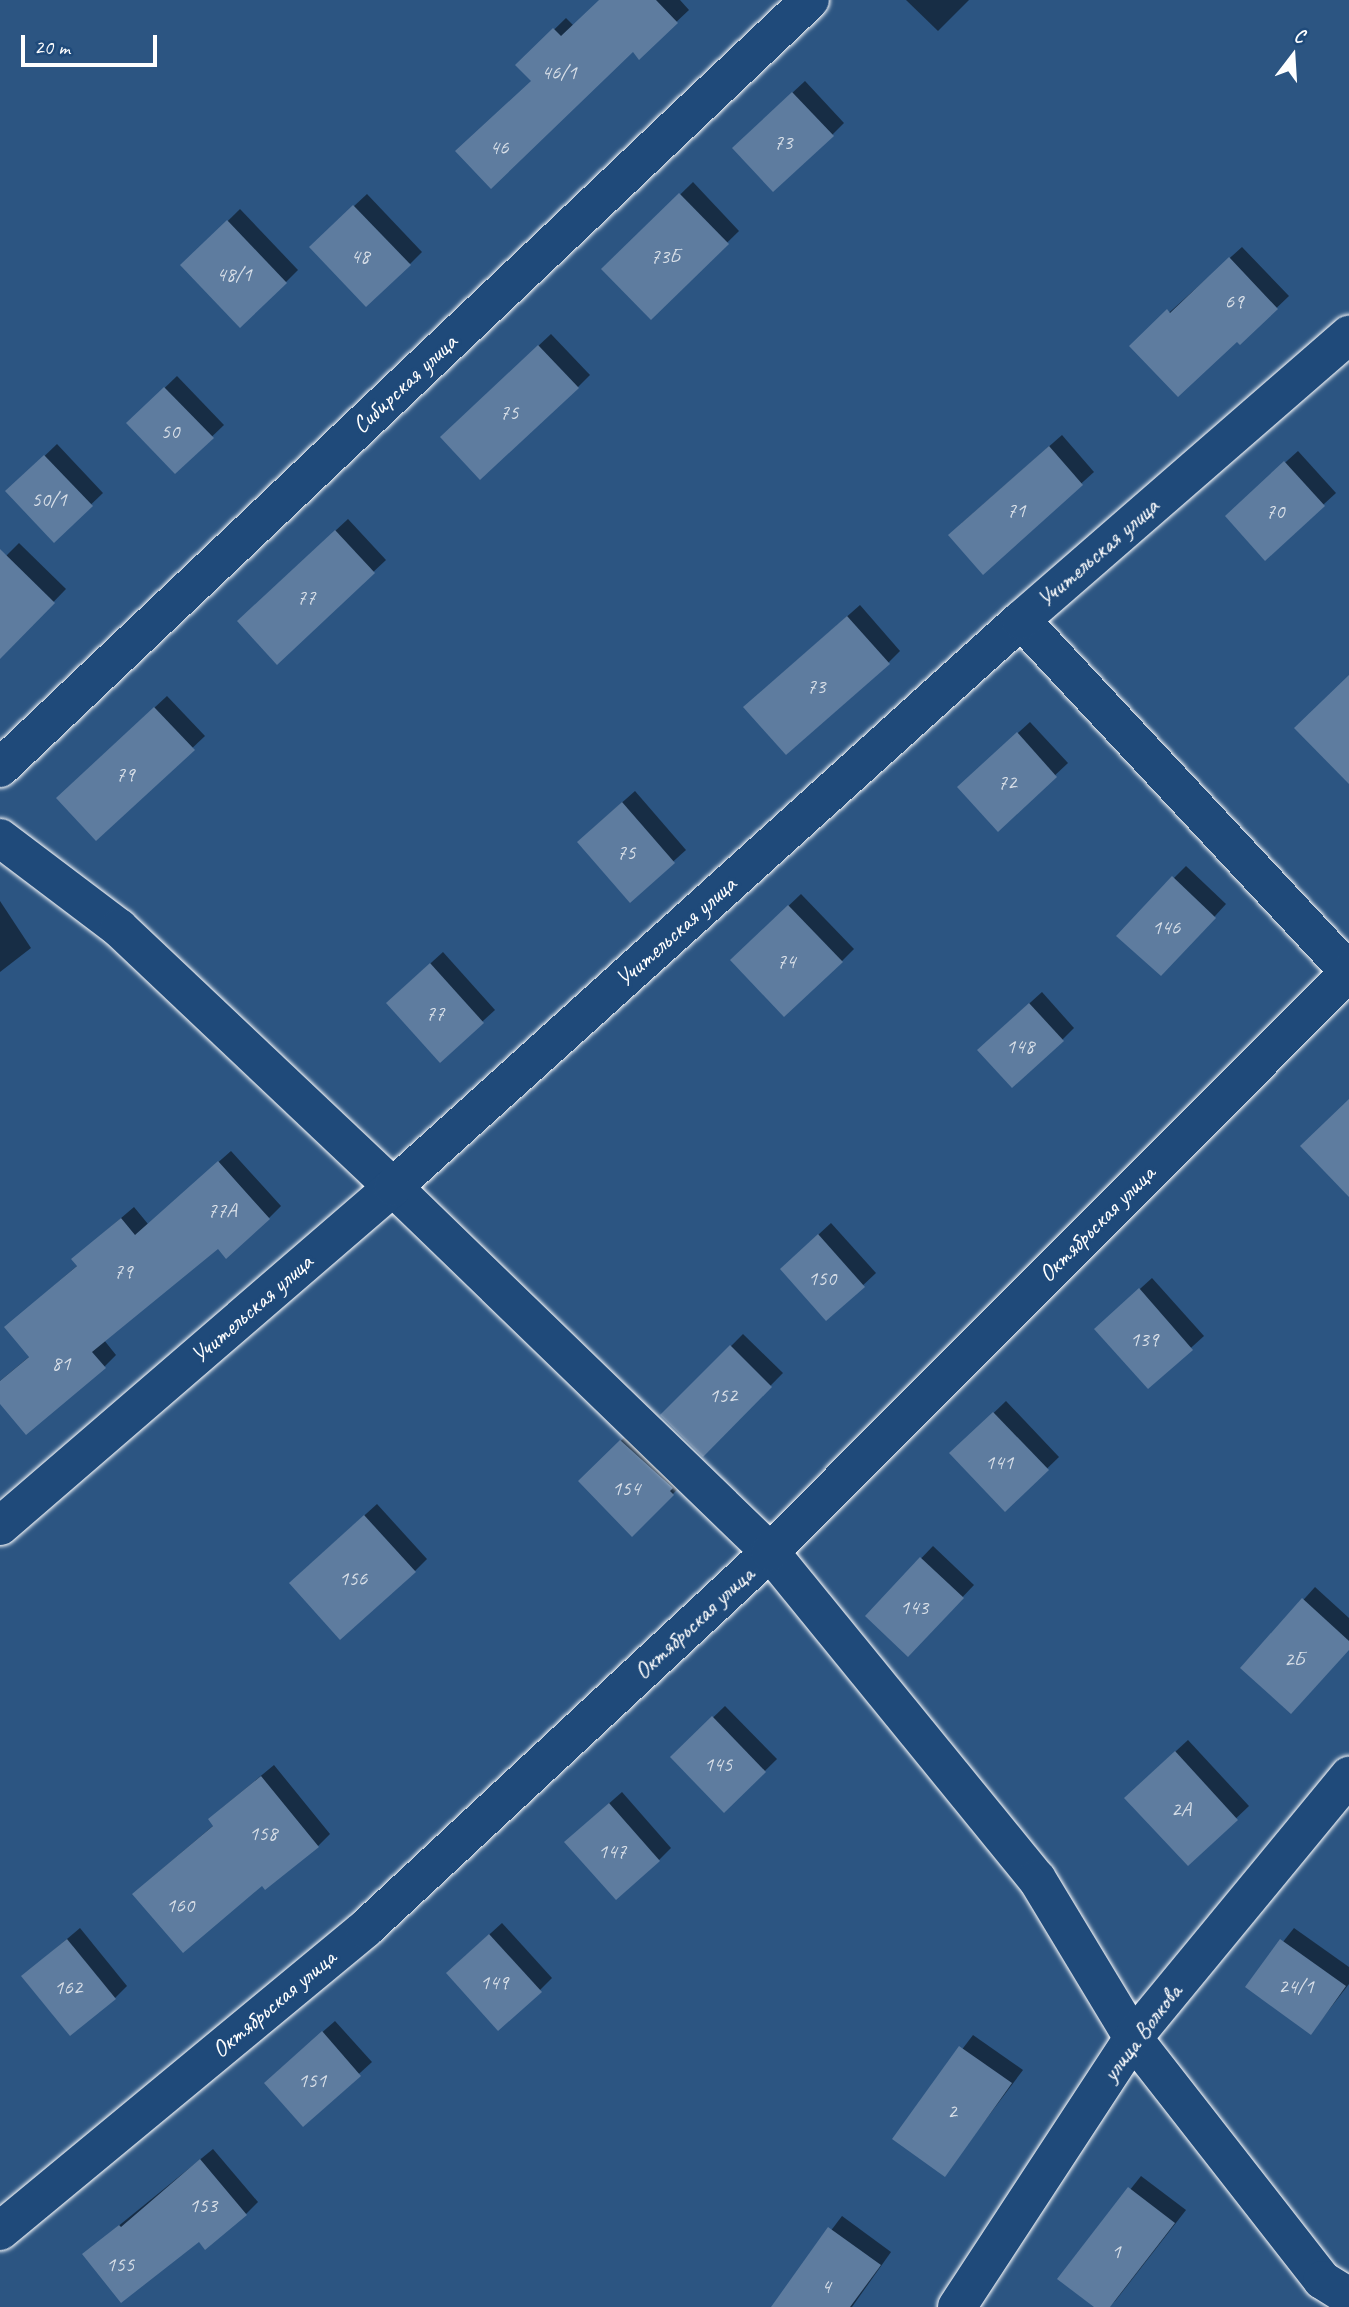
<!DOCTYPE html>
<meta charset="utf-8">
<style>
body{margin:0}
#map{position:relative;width:1349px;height:2307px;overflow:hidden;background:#2c5582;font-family:Caveat,sans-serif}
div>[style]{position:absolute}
.shadow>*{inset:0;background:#0007}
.building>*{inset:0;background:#5e7c9f}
.roads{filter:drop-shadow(0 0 2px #fff) drop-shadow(0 0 2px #fff)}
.minor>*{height:38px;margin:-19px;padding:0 19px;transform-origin:19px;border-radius:19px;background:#1f4a7a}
span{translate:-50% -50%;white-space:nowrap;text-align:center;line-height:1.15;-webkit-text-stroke:7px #1f4a7a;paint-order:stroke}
.number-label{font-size:21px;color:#d7dee7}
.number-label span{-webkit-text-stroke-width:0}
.street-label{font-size:24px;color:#fff}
.north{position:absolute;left:1258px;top:21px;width:70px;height:70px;-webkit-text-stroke:5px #1f4a7a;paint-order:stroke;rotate:17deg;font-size:19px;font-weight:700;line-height:28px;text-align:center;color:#fff}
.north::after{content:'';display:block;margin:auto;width:24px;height:32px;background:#fff;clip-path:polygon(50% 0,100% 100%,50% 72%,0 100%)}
.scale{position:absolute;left:21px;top:35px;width:136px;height:32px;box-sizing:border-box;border:4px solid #fff;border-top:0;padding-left:9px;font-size:21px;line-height:24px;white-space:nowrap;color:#fff;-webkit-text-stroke:5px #1f4a7a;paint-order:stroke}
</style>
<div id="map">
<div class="shadow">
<i style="clip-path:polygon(601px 0,680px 0,689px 10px,639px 57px,633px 50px,518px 65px,566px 18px,574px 26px)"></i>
<i style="clip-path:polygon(906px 0,969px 0,938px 31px)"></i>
<i style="clip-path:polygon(805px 81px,844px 123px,832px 135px,746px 136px)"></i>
<i style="clip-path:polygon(693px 182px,739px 231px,651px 317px,604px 269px)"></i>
<i style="clip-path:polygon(367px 194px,422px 252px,410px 264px,323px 235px)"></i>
<i style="clip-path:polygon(240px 209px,298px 270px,286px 282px,183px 265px)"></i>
<i style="clip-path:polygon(1242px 247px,1289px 296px,1240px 343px,1237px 339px,1132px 346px)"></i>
<i style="clip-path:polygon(551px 334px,590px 375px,578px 387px,454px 425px)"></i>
<i style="clip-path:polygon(177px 376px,224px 425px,175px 472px,128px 423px)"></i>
<i style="clip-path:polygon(1062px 435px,1094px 472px,983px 572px,962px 523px)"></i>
<i style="clip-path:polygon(57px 444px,103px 493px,54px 540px,8px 491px)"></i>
<i style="clip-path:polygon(1298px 451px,1336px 493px,1265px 558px,1239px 504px)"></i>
<i style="clip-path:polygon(348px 519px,386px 560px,277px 662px,251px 609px)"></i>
<i style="clip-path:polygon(19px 543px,66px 589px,0 657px,0 562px)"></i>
<i style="clip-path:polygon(860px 605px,900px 651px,888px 663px,758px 695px)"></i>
<i style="clip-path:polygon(167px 696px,205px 736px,96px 839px,70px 786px)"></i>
<i style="clip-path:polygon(1030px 722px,1068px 763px,998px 829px,971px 776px)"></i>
<i style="clip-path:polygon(635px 791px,686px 850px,630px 900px,591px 830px)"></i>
<i style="clip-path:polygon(1186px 866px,1226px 904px,1173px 962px,1174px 878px)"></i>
<i style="clip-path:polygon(801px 894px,854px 949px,842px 961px,744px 948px)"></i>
<i style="clip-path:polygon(0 901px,31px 948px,0 972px)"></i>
<i style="clip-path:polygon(443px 952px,495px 1010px,440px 1060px,400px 991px)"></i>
<i style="clip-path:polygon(1042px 992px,1074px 1028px,1062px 1040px,991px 1038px)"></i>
<i style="clip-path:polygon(231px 1151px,281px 1206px,269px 1218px,218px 1247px,104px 1340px,116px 1355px,104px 1367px,0 1401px,0 1381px,30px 1356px,6px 1327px,78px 1265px,73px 1259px,134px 1207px,148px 1224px)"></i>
<i style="clip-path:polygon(831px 1223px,876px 1273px,827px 1319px,794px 1257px)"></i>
<i style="clip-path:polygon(1152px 1278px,1204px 1336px,1148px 1387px,1109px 1317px)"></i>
<i style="clip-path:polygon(743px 1334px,783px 1373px,703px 1454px,663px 1415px)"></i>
<i style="clip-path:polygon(1006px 1401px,1059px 1457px,1005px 1509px,952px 1453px)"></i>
<i style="clip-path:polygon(633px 1429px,685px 1482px,632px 1534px,580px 1481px)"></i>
<i style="clip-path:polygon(377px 1504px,427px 1559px,415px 1571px,303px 1571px)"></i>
<i style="clip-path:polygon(933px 1546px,974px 1585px,920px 1642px,867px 1615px)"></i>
<i style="clip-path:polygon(1315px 1587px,1349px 1618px,1349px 1649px,1242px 1668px)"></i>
<i style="clip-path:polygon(725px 1706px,777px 1759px,724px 1811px,672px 1757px)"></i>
<i style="clip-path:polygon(1188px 1740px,1249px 1806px,1188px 1864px,1138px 1786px)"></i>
<i style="clip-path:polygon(274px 1765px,330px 1834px,318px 1846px,262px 1883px,147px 1882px,214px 1825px,222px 1808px)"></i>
<i style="clip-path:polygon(622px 1792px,671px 1848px,659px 1860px,579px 1830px)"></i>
<i style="clip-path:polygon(502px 1923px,552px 1978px,540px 1990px,460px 1961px)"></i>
<i style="clip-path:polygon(80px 1928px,127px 1986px,115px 1998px,23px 1976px)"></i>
<i style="clip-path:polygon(1294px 1928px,1349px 1967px,1349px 1984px,1311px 2033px,1248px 1986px)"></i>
<i style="clip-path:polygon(335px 2021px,372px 2062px,303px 2125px,278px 2071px)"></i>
<i style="clip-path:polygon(973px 2035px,1023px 2070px,944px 2175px,894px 2139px)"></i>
<i style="clip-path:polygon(213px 2149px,258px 2202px,246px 2214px,199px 2240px,84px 2254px)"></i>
<i style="clip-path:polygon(1141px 2176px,1186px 2210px,1116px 2300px,1109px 2307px,1097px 2307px,1059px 2279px)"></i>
<i style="clip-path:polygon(842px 2216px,891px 2252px,852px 2307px,773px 2307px)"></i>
</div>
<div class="building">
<i style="clip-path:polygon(599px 0,656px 0,678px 23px,639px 60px,633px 52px,491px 189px,455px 151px,531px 81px,515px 65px,553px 28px,561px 36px)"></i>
<i style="clip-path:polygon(792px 92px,834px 136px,773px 192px,732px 148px)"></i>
<i style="clip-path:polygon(679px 193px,729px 244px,651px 320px,601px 269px)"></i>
<i style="clip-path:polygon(353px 205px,411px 265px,366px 307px,309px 247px)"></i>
<i style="clip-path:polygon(227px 220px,287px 283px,240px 328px,180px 265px)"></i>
<i style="clip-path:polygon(1229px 257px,1278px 309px,1240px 345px,1237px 342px,1178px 397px,1129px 346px,1167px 309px,1170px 313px)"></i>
<i style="clip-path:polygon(538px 345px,579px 388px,480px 480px,440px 437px)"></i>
<i style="clip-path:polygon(164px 387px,214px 438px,175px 474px,126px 423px)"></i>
<i style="clip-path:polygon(1049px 446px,1083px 485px,983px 575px,948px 535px)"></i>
<i style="clip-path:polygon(44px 455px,93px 506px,54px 543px,5px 491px)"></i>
<i style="clip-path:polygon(1284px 461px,1325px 506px,1265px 561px,1225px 516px)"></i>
<i style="clip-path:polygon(335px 530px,375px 573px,277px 665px,237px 621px)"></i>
<i style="clip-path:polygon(0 549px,55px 603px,0 659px)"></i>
<i style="clip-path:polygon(847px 616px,890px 664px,786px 755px,743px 707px)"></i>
<i style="clip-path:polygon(1349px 675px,1349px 784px,1294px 728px)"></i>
<i style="clip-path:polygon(154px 707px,195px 750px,96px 841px,56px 798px)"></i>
<i style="clip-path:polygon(1017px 732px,1057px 777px,998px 832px,957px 787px)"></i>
<i style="clip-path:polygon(622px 802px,675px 863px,630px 903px,577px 842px)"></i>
<i style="clip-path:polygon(1172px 876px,1216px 918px,1161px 976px,1116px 936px)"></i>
<i style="clip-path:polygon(788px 905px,843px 962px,784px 1017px,730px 960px)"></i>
<i style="clip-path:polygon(430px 963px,484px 1023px,440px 1063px,386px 1003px)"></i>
<i style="clip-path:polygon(1029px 1003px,1064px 1041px,1012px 1088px,977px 1050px)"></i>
<i style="clip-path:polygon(1349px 1099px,1349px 1197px,1300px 1146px)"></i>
<i style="clip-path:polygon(218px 1161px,270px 1219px,226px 1259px,218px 1249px,92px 1352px,106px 1368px,26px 1435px,0 1404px,0 1381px,29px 1357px,4px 1327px,77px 1266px,71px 1259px,121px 1218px,135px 1235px)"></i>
<i style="clip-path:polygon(818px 1234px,865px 1287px,826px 1321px,780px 1269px)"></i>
<i style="clip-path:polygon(1139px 1288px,1193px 1350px,1148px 1389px,1094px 1329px)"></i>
<i style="clip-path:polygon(730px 1345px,772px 1387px,703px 1457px,660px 1415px)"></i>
<i style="clip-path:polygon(993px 1412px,1049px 1470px,1005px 1512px,949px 1453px)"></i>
<i style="clip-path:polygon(620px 1440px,673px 1488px,670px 1491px,674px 1495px,632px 1537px,578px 1481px)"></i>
<i style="clip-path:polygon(364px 1515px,416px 1572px,340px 1640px,289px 1583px)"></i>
<i style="clip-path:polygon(920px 1557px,964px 1598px,908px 1657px,865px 1616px)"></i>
<i style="clip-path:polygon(1302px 1598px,1349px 1641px,1349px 1650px,1291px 1714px,1240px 1668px)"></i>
<i style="clip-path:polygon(712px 1716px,766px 1772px,724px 1813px,670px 1757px)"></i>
<i style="clip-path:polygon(1175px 1751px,1238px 1820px,1188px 1866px,1124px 1798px)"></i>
<i style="clip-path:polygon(261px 1776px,319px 1847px,265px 1890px,262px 1886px,183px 1953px,132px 1894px,213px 1826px,208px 1819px)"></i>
<i style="clip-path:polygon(609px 1803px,660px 1861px,616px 1900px,564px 1842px)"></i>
<i style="clip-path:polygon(489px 1934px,542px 1992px,498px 2031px,446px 1973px)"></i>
<i style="clip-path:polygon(67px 1939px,116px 1999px,70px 2036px,21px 1976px)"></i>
<i style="clip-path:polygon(1280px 1939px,1346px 1986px,1311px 2035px,1245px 1987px)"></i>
<i style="clip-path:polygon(322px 2031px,361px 2076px,303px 2127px,264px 2083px)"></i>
<i style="clip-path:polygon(959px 2046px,1012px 2083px,945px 2177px,892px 2139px)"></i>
<i style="clip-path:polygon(200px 2159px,247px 2215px,205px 2250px,199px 2242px,121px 2303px,82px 2254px,119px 2225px,121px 2227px)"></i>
<i style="clip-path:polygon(1128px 2187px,1175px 2223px,1110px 2307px,1094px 2307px,1057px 2279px)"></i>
<i style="clip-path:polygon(828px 2227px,881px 2265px,850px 2307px,771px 2307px)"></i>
</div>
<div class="roads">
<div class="minor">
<i style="left:1021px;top:620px;width:481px;rotate:47deg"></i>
<i style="left:0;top:768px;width:1116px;rotate:-43.48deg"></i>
<i style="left:0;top:838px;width:149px;rotate:37.1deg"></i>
<i style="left:119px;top:928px;width:377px;rotate:43.4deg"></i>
<i style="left:393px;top:1187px;width:525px;rotate:44.07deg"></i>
<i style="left:770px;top:1552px;width:422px;rotate:50.8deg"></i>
<i style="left:1037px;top:1879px;width:186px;rotate:58.9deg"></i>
<i style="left:1133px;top:2038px;width:307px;rotate:52deg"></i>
<i style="left:1322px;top:2280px;width:32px;rotate:32deg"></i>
<i style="left:0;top:1526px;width:519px;rotate:-40.78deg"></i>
<i style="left:393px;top:1187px;width:846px;rotate:-42.08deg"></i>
<i style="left:1021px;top:620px;width:435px;rotate:-41deg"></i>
<i style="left:0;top:2231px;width:474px;rotate:-39.6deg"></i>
<i style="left:365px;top:1929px;width:553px;rotate:-42.95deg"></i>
<i style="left:770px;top:1552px;width:820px;rotate:-45.05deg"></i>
<i style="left:957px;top:2307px;width:321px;rotate:-56.8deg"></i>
<i style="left:1133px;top:2038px;width:340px;rotate:-50.5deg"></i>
</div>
</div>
<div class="number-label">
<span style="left:559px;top:72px">46/1</span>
<span style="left:783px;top:142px">73</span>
<span style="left:499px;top:147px">46</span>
<span style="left:360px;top:256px">48</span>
<span style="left:665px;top:256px">73Б</span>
<span style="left:234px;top:274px">48/1</span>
<span style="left:1234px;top:301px">69</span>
<span style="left:509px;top:412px">75</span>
<span style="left:170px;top:431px">50</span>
<span style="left:49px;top:499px">50/1</span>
<span style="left:1016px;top:510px">71</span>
<span style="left:1275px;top:511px">70</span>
<span style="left:306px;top:597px">77</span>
<span style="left:816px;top:686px">73</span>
<span style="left:125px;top:774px">79</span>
<span style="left:1007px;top:782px">72</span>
<span style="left:626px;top:852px">75</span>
<span style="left:1166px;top:927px">146</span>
<span style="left:786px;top:961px">74</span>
<span style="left:435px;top:1013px">77</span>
<span style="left:1020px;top:1046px">148</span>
<span style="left:222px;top:1210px">77А</span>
<span style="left:123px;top:1271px">79</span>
<span style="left:822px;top:1278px">150</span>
<span style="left:1144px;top:1339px">139</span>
<span style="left:61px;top:1363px">81</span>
<span style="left:723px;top:1395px">152</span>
<span style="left:999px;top:1462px">141</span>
<span style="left:626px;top:1488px">154</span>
<span style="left:353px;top:1578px">156</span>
<span style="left:914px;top:1607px">143</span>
<span style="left:1294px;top:1659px">2Б</span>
<span style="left:718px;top:1764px">145</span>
<span style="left:1181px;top:1809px">2А</span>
<span style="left:263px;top:1833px">158</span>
<span style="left:612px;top:1851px">147</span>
<span style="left:180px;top:1905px">160</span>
<span style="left:494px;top:1982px">149</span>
<span style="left:1296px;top:1986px">24/1</span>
<span style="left:68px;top:1987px">162</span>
<span style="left:312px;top:2080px">151</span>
<span style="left:952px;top:2111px">2</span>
<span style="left:203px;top:2205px">153</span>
<span style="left:1116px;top:2251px">1</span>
<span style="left:120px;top:2264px">155</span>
<span style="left:826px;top:2286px">4</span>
</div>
<div class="street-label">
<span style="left:405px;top:384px;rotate:-43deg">Сибирская улица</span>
<span style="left:1098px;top:553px;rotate:-41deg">Учительская улица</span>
<span style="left:676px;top:932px;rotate:-42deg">Учительская улица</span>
<span style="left:1097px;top:1224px;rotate:-45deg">Октябрьская улица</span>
<span style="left:252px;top:1309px;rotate:-41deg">Учительская улица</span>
<span style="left:694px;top:1623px;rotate:-43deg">Октябрьская улица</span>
<span style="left:274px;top:2004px;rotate:-40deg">Октябрьская улица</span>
<span style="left:1142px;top:2033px;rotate:-53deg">улица Волкова</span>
</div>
<div class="north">С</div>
<div class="scale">20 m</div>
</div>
